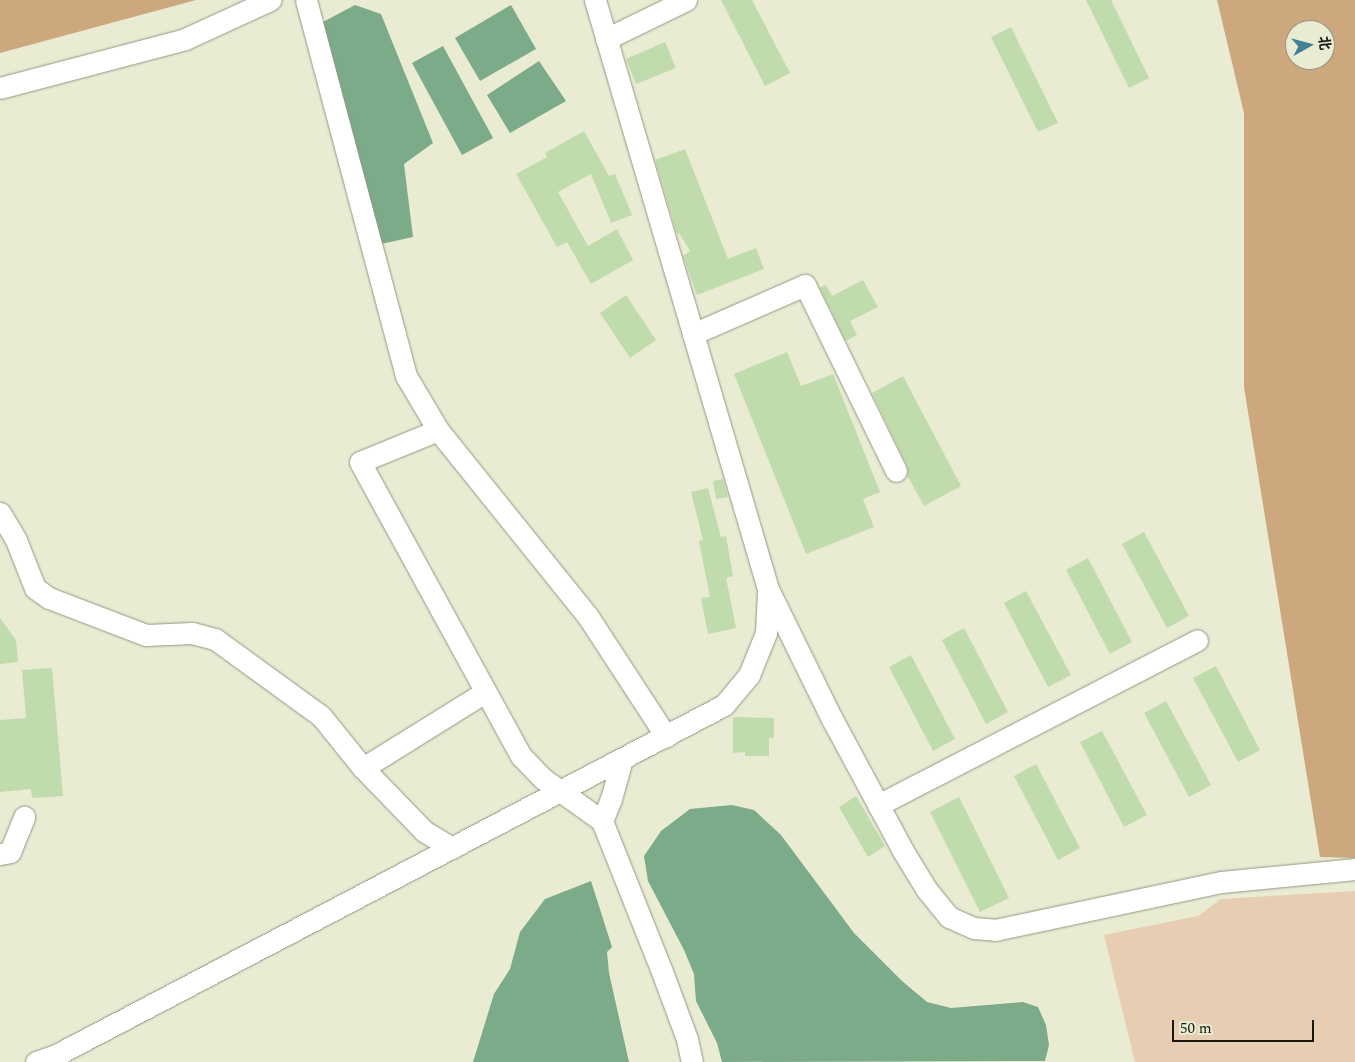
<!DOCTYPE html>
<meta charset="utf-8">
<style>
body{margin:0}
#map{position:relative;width:1355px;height:1062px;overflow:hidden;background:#e9ebd3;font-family:Spectral,"Noto Sans SC",serif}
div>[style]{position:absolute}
.green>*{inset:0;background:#e7cdb2}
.forest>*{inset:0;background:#cda77e}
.water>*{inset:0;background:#7bab89}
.building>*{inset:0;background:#c0dcac}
.roads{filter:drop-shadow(0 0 1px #959782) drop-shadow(0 0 1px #959782)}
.street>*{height:21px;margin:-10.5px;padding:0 10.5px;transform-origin:10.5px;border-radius:10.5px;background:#fff}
span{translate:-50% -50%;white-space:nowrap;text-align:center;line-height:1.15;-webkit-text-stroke:4px #e9ebd3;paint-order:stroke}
.north{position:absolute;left:1285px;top:20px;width:50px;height:50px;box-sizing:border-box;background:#e9ebd3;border:1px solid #959685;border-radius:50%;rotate:83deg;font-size:14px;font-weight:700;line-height:20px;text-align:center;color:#17170f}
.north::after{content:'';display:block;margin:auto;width:18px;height:22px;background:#408294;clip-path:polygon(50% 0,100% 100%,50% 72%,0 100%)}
.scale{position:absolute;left:1172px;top:1020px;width:142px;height:22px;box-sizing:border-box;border:2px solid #17170f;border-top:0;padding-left:6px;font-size:15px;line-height:18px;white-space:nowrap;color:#17170f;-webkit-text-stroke:4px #e9ebd3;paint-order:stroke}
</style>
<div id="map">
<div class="green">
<i style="clip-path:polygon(1355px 891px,1355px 1062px,1135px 1062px,1104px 935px,1198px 916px,1221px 899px)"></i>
</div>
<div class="forest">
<i style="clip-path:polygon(0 0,196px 0,0 53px)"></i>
<i style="clip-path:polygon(evenodd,1217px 0,1355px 0,1355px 858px,1320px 857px,1244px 387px,1244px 113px,1217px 0,1295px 30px,1325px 30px,1325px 60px,1295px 60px,1295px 30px)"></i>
</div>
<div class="water">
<i style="clip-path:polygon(355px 5px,381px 14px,433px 143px,404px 164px,413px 237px,381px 244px,321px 23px)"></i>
<i style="clip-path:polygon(511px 5px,536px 49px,480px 81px,455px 38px)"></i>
<i style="clip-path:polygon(443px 46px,493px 138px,462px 155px,412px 63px)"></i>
<i style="clip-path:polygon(539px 61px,566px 101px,510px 133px,487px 95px)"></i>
<i style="clip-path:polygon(732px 805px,754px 810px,781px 835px,854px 933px,902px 981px,927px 1002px,951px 1008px,1023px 1002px,1038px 1007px,1046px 1025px,1049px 1045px,1045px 1061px,722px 1062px,717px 1043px,696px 1001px,694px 974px,684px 950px,648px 881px,644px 856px,661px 831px,690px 809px)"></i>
<i style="clip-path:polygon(591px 881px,612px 947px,607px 952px,609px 973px,629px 1062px,473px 1062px,494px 994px,510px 969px,520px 932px,545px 899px)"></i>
</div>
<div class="building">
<i style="clip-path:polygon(721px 0,752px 0,790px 73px,765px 86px)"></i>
<i style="clip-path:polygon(1086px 0,1111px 0,1149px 78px,1129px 88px)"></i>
<i style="clip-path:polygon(1011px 27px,1058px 123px,1038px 132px,991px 37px)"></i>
<i style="clip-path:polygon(665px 42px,676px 68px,636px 84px,626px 59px)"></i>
<i style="clip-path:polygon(584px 131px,609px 176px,615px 174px,632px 215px,611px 223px,591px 174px,558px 192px,588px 246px,617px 229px,633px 260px,591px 284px,567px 242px,557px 247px,516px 174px,547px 157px,545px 153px)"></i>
<i style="clip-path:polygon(685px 149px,728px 259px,756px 248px,764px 269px,697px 295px,683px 256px,690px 251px,679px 233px,677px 234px,655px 160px)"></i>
<i style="clip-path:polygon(863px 280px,878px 307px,850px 321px,857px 335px,846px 341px,820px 288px,826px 285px,832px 296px)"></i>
<i style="clip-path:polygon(626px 295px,656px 340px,630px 358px,600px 313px)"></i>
<i style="clip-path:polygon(787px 352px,801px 386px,833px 374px,880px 492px,863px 499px,874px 527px,806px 554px,734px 374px)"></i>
<i style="clip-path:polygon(903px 376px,961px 486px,924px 506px,907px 475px,907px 466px,872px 393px)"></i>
<i style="clip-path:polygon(723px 479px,728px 497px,716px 499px,713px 481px)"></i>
<i style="clip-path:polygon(708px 488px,721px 537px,726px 536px,733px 576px,726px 578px,736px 628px,708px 634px,701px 598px,710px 597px,699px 541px,703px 540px,691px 492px)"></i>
<i style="clip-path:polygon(1144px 532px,1189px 616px,1167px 628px,1122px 544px)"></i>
<i style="clip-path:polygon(1088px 558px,1132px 642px,1110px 654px,1066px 570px)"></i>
<i style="clip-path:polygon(1026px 591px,1071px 675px,1048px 687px,1004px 603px)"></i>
<i style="clip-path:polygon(0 618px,16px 640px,18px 662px,0 664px)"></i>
<i style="clip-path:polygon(964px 628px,1008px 712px,986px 724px,942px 640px)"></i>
<i style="clip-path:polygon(911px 655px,955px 739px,933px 751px,889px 667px)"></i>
<i style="clip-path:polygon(1216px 666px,1260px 750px,1238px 762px,1193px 678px)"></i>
<i style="clip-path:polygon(52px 668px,63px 796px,32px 798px,31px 789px,0 792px,0 720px,26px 718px,22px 670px)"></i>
<i style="clip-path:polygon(1166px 701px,1211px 785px,1189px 797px,1144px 713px)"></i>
<i style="clip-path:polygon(733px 717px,774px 718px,774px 738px,769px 738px,769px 756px,745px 756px,745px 752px,733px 753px)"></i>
<i style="clip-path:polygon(1102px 731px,1147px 815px,1124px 827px,1080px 742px)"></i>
<i style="clip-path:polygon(1036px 764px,1080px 848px,1058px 860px,1014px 776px)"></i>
<i style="clip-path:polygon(856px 796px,885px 846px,868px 857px,839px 807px)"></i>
<i style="clip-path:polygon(959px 797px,1009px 898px,980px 912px,930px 812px)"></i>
</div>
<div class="roads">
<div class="street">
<i style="left:306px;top:0;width:389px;rotate:75.1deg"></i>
<i style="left:406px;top:376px;width:63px;rotate:59.3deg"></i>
<i style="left:438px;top:430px;width:238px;rotate:51.2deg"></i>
<i style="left:587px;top:615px;width:145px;rotate:56.9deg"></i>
<i style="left:595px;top:0;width:614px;rotate:73.63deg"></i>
<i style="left:768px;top:589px;width:145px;rotate:63.8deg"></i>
<i style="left:832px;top:719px;width:150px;rotate:61.7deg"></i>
<i style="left:903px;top:851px;width:46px;rotate:58.4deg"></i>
<i style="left:927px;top:890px;width:35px;rotate:51deg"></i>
<i style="left:949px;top:917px;width:27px;rotate:24deg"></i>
<i style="left:974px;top:928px;width:21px;rotate:5deg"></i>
<i style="left:995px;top:930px;width:231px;rotate:-12deg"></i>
<i style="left:1221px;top:882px;width:135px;rotate:-5.5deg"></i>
<i style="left:606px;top:39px;width:89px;rotate:-26deg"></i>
<i style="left:0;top:88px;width:191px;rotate:-14.8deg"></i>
<i style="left:185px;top:39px;width:94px;rotate:-24.6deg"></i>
<i style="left:693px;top:334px;width:122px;rotate:-23.6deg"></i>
<i style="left:805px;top:285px;width:207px;rotate:63.9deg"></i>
<i style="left:438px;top:430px;width:84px;rotate:157.7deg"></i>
<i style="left:360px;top:462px;width:335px;rotate:61.3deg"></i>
<i style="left:521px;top:756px;width:30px;rotate:46deg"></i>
<i style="left:542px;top:778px;width:74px;rotate:35.6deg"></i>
<i style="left:602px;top:821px;width:24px;rotate:-68deg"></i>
<i style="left:611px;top:799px;width:41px;rotate:-74.6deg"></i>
<i style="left:0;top:513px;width:31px;rotate:59deg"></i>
<i style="left:16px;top:540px;width:52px;rotate:68.4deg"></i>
<i style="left:35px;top:588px;width:17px;rotate:36deg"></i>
<i style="left:49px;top:598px;width:104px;rotate:20.9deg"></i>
<i style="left:146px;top:635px;width:46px;rotate:-2.5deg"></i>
<i style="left:192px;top:633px;width:24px;rotate:15deg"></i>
<i style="left:215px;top:639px;width:131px;rotate:36deg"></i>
<i style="left:321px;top:716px;width:67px;rotate:51.1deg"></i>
<i style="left:878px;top:805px;width:359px;rotate:-27.3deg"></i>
<i style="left:602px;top:821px;width:159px;rotate:68.3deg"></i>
<i style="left:661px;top:969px;width:75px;rotate:69.6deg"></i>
<i style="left:687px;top:1039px;width:24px;rotate:78deg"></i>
<i style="left:452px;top:848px;width:33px;rotate:-149deg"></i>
<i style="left:424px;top:831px;width:88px;rotate:-134.1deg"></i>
<i style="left:363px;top:768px;width:144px;rotate:-31.9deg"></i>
<i style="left:0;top:854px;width:10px;rotate:-11deg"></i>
<i style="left:10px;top:852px;width:38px;rotate:-68deg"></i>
<i style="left:36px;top:1062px;width:21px;rotate:-19deg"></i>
<i style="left:56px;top:1055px;width:754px;rotate:-27.65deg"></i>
<i style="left:724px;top:705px;width:39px;rotate:-50deg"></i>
<i style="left:749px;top:675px;width:45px;rotate:-68deg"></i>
<i style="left:766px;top:633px;width:41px;rotate:-87.2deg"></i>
</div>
</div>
<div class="north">北</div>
<div class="scale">50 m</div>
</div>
